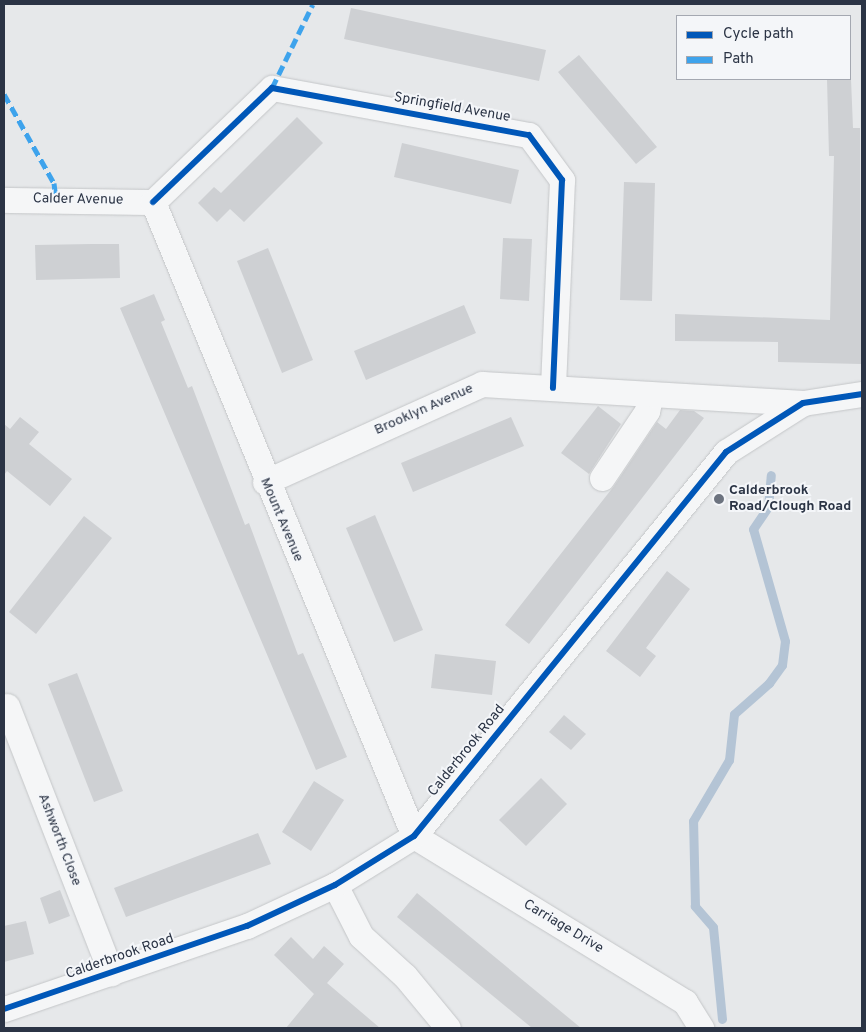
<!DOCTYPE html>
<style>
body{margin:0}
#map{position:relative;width:866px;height:1032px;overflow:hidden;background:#e6e8ea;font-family:Overpass,sans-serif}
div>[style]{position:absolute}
.stream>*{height:9px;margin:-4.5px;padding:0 4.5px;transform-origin:4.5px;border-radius:4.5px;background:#b4c4d5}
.building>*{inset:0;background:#ced0d3}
.roads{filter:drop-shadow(0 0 1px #c4c6c8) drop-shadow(0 0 1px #c4c6c8)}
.street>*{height:25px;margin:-12.5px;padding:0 12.5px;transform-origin:12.5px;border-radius:12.5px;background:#f5f6f7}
.quiet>*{height:5px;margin-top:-2.5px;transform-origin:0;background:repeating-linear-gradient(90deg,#3ea3ec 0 10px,transparent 0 15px)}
.cycleway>*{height:6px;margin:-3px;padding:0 3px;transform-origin:3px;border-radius:3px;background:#0057b8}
.dots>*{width:14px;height:14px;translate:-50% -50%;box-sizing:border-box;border:2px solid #f4f6f9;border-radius:50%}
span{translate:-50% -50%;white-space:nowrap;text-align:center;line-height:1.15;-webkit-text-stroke:4px #f4f6f9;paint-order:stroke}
.street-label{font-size:14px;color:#2b3445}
.poi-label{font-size:14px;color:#2b3445;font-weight:700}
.left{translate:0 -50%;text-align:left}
.frame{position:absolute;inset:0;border:5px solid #2b3445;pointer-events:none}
.legend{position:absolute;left:676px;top:15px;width:175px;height:65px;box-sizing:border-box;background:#f4f6f9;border:1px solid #a4a8b1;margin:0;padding:6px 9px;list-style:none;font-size:15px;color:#2b3445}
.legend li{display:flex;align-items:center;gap:10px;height:25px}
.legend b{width:25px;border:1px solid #a4a8b1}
</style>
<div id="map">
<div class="stream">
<i style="left:722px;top:1019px;width:92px;rotate:-95.6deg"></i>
<i style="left:713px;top:927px;width:28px;rotate:-131deg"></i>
<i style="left:695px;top:906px;width:85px;rotate:-91.3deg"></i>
<i style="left:693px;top:821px;width:71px;rotate:-59.5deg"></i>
<i style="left:729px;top:760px;width:46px;rotate:-83.8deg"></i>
<i style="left:734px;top:714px;width:47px;rotate:-41.5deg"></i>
<i style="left:769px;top:683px;width:22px;rotate:-54deg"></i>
<i style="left:782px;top:665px;width:24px;rotate:-83deg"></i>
<i style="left:785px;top:641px;width:116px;rotate:-105.9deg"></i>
<i style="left:753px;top:529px;width:27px;rotate:-56deg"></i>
<i style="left:768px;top:507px;width:32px;rotate:-85deg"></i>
</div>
<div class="building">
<i style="clip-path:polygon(351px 8px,546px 50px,539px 81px,344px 39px)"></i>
<i style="clip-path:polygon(579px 55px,657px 147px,636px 164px,558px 72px)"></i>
<i style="clip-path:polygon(827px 79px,851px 79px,853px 128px,860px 128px,861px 364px,778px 362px,778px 342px,675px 341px,675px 314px,830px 320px,834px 156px,829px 156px)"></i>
<i style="clip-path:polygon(297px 117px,323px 143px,244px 222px,230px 209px,217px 222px,198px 203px,214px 187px,221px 193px)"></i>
<i style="clip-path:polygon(402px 143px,519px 170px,511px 204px,394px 177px)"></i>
<i style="clip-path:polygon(624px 182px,655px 183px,652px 301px,620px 300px)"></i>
<i style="clip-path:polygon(503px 238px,532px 239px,529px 301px,500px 299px)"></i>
<i style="clip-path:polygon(91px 244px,119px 244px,120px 278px,36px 280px,35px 245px)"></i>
<i style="clip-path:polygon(268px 248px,313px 360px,282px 373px,237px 261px)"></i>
<i style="clip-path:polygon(154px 294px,165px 320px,161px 322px,188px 388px,192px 386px,245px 525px,249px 523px,298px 655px,303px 653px,347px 757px,316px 770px,120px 308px)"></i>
<i style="clip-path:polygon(464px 305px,476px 333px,366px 380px,354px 351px)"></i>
<i style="clip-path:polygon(598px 406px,621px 424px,589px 474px,561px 453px)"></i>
<i style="clip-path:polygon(680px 410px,694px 411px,704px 418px,529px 644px,505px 625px,614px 486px,657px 422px,666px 429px)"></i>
<i style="clip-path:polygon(20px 417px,39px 432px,29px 444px,72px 479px,50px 506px,7px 471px,4px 475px,4px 424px,10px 429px)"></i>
<i style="clip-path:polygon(511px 417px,524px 446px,413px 492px,401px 463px)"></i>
<i style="clip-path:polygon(375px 515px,423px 630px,394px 642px,346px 528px)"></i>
<i style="clip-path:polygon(84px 516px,112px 538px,36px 634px,9px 612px)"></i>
<i style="clip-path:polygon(667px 571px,690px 589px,646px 648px,656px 656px,640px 677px,606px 651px)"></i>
<i style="clip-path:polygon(435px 654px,496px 661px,492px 695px,431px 688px)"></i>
<i style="clip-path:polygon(77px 673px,123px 791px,94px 802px,48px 684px)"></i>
<i style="clip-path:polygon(564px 715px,586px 734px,571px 750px,549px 732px)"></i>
<i style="clip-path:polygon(541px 778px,567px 804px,526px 846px,499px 820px)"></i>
<i style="clip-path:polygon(314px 781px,344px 800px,311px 851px,282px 832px)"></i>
<i style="clip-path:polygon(258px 833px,271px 864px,126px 917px,114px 888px)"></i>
<i style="clip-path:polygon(60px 890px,70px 916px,49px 924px,40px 898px)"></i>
<i style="clip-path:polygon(417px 893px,581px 1028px,532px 1028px,397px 917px)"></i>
<i style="clip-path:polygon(26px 921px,34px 954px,4px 962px,4px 926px)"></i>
<i style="clip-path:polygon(291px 937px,313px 959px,324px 946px,344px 964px,327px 983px,380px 1028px,286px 1028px,314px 994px,274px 955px)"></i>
</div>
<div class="roads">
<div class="street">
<i style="left:4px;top:200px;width:149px;rotate:0.8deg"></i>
<i style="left:153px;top:202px;width:165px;rotate:-43.8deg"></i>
<i style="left:272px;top:88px;width:261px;rotate:10.4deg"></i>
<i style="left:529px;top:135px;width:56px;rotate:53.7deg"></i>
<i style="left:562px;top:180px;width:208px;rotate:92.5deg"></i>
<i style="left:153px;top:202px;width:686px;rotate:67.62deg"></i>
<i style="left:602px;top:478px;width:81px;rotate:-56.1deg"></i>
<i style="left:647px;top:411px;width:17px;rotate:-77deg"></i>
<i style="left:265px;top:482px;width:238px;rotate:-24.3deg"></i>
<i style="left:482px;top:384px;width:322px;rotate:3.4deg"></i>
<i style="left:7px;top:706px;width:287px;rotate:68.7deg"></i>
<i style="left:414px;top:836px;width:318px;rotate:31.5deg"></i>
<i style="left:685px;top:1002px;width:31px;rotate:58deg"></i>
<i style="left:335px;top:885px;width:57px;rotate:63deg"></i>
<i style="left:361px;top:936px;width:59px;rotate:42.3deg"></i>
<i style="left:405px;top:976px;width:67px;rotate:50.4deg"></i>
<i style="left:4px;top:1009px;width:257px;rotate:-18.9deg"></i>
<i style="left:247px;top:926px;width:97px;rotate:-25deg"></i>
<i style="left:335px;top:885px;width:93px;rotate:-31.8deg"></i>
<i style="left:414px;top:836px;width:495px;rotate:-50.9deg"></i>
<i style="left:726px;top:452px;width:91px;rotate:-32.5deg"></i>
<i style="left:803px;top:403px;width:60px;rotate:-8.7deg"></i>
</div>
</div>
<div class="quiet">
<i style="left:272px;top:88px;width:93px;rotate:-64deg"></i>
<i style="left:4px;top:94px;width:102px;rotate:60.7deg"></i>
<i style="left:54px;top:183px;width:16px;rotate:83deg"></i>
</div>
<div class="cycleway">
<i style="left:153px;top:202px;width:165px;rotate:-43.8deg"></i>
<i style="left:272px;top:88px;width:261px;rotate:10.4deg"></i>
<i style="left:529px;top:135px;width:56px;rotate:53.7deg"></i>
<i style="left:562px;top:180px;width:208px;rotate:92.5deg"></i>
<i style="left:4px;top:1009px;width:257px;rotate:-18.9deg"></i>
<i style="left:247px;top:926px;width:97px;rotate:-25deg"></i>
<i style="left:335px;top:885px;width:93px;rotate:-31.8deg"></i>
<i style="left:414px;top:836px;width:495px;rotate:-50.9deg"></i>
<i style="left:726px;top:452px;width:91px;rotate:-32.5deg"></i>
<i style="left:803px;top:403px;width:60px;rotate:-8.7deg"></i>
</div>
<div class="dots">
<i style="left:719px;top:499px;background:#6c737f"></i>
</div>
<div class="street-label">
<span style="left:452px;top:108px;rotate:10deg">Springfield Avenue</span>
<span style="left:78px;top:200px;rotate:1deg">Calder Avenue</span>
<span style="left:424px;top:410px;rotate:-24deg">Brooklyn Avenue</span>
<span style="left:281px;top:520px;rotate:67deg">Mount Avenue</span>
<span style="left:467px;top:751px;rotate:-51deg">Calderbrook Road</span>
<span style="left:59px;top:840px;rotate:69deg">Ashworth Close</span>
<span style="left:563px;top:927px;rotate:31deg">Carriage Drive</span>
<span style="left:120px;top:957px;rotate:-19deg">Calderbrook Road</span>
</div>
<div class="poi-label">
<span class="left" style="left:729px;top:499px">Calderbrook<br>Road/Clough Road</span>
</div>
<div class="frame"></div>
<ul class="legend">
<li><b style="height:6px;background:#0057b8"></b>Cycle path</li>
<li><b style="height:6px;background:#3ea3ec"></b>Path</li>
</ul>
</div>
